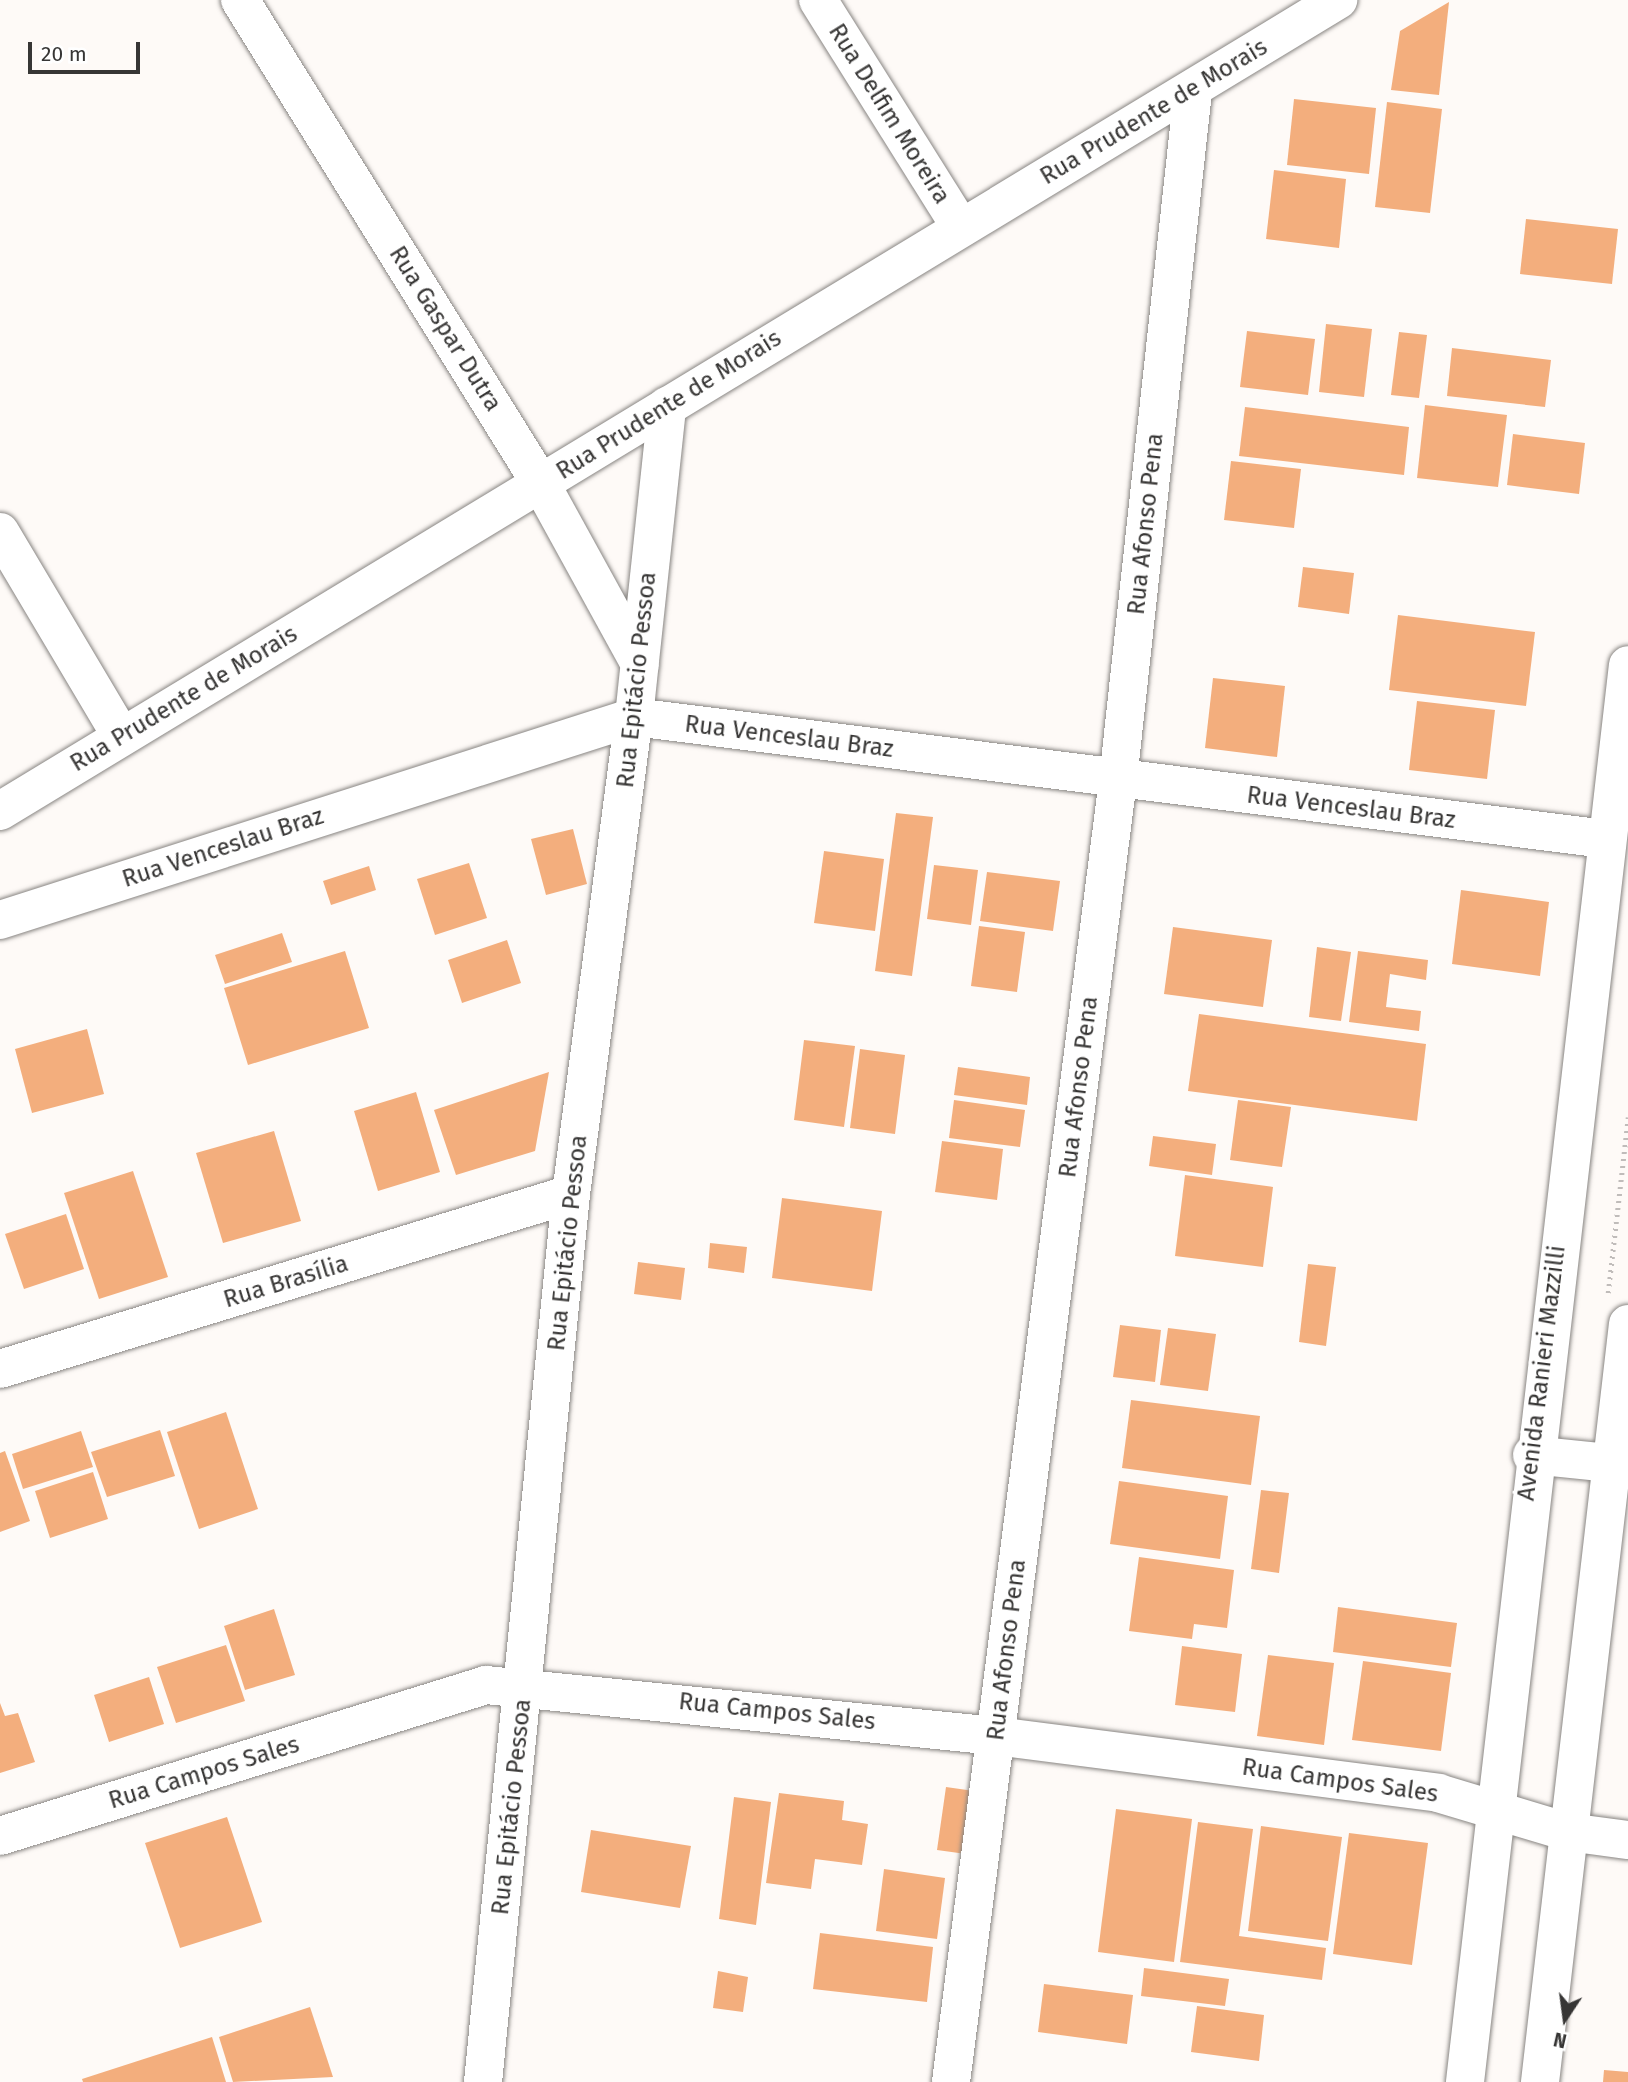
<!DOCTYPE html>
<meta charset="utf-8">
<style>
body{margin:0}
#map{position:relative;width:1628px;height:2082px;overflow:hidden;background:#fefaf7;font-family:"Fira Sans",sans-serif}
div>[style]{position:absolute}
.building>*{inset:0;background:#f3ae7d}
.path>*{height:4.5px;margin-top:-2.25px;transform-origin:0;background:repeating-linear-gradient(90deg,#c0bcba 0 2px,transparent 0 7px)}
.roads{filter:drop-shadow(0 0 2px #888582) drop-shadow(0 0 2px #888582)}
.minor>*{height:38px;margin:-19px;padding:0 19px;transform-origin:19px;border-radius:19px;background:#fff}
.tertiary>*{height:38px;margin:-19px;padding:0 19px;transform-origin:19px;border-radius:19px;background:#fff}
span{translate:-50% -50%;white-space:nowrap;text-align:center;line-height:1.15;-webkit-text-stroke:6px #fff;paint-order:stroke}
.street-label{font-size:24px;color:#373635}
.north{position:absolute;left:1530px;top:1984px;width:70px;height:70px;-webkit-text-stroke:5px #fff;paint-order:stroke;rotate:193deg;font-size:19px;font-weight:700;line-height:28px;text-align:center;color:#373635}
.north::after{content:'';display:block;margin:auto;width:24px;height:32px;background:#373635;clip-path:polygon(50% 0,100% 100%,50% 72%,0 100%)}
.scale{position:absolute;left:28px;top:42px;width:112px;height:32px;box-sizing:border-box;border:4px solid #373635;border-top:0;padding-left:9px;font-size:21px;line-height:24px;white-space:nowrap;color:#373635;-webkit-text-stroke:5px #fff;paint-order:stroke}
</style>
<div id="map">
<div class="building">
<i style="clip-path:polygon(1449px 2px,1439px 95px,1391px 90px,1400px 31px)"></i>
<i style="clip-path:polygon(1294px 99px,1376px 108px,1369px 174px,1287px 165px)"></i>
<i style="clip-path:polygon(1387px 102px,1442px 109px,1430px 213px,1375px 207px)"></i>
<i style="clip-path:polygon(1274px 170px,1346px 179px,1339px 248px,1266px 239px)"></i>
<i style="clip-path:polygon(1526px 219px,1618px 229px,1612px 284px,1520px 274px)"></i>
<i style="clip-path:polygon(1326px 324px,1372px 329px,1364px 397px,1319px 392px)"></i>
<i style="clip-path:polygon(1247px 331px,1315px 339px,1308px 395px,1240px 387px)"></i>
<i style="clip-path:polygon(1399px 332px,1427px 335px,1419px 398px,1391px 395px)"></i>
<i style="clip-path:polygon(1452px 348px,1551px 360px,1545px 407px,1447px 396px)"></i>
<i style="clip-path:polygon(1425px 405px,1507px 415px,1498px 487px,1417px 478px)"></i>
<i style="clip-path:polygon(1245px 407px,1409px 427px,1404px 475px,1239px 456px)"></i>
<i style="clip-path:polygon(1513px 434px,1585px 443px,1579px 494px,1507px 485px)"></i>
<i style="clip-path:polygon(1231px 461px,1301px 469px,1294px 528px,1224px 520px)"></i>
<i style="clip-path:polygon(1303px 567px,1354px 573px,1349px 614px,1298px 607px)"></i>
<i style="clip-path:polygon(1398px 615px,1535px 632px,1526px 706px,1389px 690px)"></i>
<i style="clip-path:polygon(1213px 678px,1285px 686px,1277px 757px,1205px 748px)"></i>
<i style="clip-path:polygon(1417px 701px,1495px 710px,1487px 779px,1409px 770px)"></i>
<i style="clip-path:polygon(896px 813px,933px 817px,912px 976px,875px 971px)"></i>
<i style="clip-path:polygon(573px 829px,587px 884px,546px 895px,531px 839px)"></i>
<i style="clip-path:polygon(824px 851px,884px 859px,875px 931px,814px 923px)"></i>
<i style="clip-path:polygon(469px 863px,487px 918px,435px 935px,417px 879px)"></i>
<i style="clip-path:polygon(934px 865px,978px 870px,971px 925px,927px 919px)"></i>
<i style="clip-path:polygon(369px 866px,376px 890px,331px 905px,323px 881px)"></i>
<i style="clip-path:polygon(987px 872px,1060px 881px,1053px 931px,980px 921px)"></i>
<i style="clip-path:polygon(1461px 890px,1549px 902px,1540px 976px,1452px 964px)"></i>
<i style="clip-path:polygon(979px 926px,1025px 932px,1017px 992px,971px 986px)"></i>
<i style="clip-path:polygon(1173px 927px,1272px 940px,1263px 1007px,1164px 994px)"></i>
<i style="clip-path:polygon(282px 933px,292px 962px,225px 984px,215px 955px)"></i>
<i style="clip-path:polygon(507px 940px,521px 983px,462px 1003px,448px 960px)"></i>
<i style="clip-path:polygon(1317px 947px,1351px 952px,1341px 1021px,1309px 1017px)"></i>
<i style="clip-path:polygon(345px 951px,369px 1028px,248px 1065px,224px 988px)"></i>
<i style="clip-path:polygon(1358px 951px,1428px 960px,1426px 980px,1390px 974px,1386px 1007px,1421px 1011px,1419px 1031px,1349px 1022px)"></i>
<i style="clip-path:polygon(1199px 1014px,1426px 1044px,1417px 1121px,1188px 1091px)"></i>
<i style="clip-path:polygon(87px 1029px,104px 1094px,32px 1113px,15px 1049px)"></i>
<i style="clip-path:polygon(804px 1040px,855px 1046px,844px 1127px,794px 1120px)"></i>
<i style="clip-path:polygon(860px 1049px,905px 1055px,895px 1134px,850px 1128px)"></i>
<i style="clip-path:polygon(958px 1067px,1030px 1077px,1027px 1105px,954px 1095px)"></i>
<i style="clip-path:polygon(549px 1072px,535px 1151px,456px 1175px,434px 1110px)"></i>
<i style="clip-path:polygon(416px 1092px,440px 1172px,378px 1191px,354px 1111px)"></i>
<i style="clip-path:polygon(954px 1100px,1025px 1110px,1020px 1147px,949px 1138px)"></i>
<i style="clip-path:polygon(1238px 1100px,1291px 1107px,1282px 1167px,1230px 1160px)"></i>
<i style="clip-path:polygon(274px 1131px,301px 1221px,223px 1243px,196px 1153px)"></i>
<i style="clip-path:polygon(1153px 1136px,1216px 1144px,1212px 1175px,1149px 1166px)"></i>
<i style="clip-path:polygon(942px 1141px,1003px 1149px,997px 1200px,935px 1192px)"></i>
<i style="clip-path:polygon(133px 1171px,168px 1277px,99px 1299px,64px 1193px)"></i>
<i style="clip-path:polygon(1185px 1175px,1273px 1187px,1263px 1267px,1175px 1256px)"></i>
<i style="clip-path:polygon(782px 1198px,882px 1211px,872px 1291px,772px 1278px)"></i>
<i style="clip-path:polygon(66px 1214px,84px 1269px,24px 1289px,5px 1234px)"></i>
<i style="clip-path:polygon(710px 1243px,747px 1247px,744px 1273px,708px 1268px)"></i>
<i style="clip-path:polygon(638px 1262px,685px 1268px,681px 1300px,634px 1294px)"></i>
<i style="clip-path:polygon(1308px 1264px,1336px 1267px,1326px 1346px,1299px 1342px)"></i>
<i style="clip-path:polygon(1120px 1325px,1161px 1330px,1155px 1382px,1113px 1377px)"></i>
<i style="clip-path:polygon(1168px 1328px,1216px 1334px,1208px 1391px,1160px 1385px)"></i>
<i style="clip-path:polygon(1131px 1400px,1260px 1416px,1251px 1485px,1122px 1468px)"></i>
<i style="clip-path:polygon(226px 1412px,258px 1509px,199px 1529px,167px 1432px)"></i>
<i style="clip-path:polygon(160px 1430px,175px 1476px,107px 1497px,91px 1452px)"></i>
<i style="clip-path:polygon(81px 1431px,93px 1467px,23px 1489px,12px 1454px)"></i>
<i style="clip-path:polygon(5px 1451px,30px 1521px,0 1532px,0 1453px)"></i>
<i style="clip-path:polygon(93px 1472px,108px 1519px,50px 1538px,35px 1491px)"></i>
<i style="clip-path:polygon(1119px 1481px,1228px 1496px,1220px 1559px,1110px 1544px)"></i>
<i style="clip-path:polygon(1261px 1490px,1289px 1493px,1279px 1573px,1251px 1569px)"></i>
<i style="clip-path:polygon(1139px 1557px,1234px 1570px,1227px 1628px,1194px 1624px,1192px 1639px,1129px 1631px)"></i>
<i style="clip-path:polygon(1338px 1607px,1457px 1623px,1451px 1667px,1333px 1652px)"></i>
<i style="clip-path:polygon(274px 1609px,295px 1675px,245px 1690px,224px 1626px)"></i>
<i style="clip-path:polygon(226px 1645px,245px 1701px,176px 1723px,157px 1667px)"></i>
<i style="clip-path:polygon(1182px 1646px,1242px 1654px,1235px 1712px,1175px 1705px)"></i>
<i style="clip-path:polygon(1268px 1655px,1334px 1663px,1324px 1745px,1257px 1736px)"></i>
<i style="clip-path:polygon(1363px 1661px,1451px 1673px,1441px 1751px,1352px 1740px)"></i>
<i style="clip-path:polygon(149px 1677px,164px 1724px,109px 1742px,94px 1695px)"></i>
<i style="clip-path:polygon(0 1703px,5px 1716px,18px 1713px,35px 1762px,0 1773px)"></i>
<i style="clip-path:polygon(946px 1787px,974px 1791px,966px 1854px,937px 1850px)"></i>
<i style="clip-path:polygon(779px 1793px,844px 1801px,842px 1820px,868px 1824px,862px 1865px,815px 1859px,811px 1889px,766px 1883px)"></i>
<i style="clip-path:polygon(734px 1797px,771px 1802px,756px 1925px,719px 1919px)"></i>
<i style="clip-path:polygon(1116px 1809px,1192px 1819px,1174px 1962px,1098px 1952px)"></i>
<i style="clip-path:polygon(227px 1817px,262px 1922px,180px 1948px,145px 1843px)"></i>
<i style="clip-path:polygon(1198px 1822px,1253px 1829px,1239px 1936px,1326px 1948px,1322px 1980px,1180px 1962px)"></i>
<i style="clip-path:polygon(1261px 1826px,1342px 1837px,1328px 1941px,1248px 1931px)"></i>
<i style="clip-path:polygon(591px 1830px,691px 1846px,680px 1908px,581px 1892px)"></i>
<i style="clip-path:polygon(1349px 1833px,1428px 1843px,1412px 1965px,1333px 1954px)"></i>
<i style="clip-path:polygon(884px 1869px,945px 1878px,937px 1939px,876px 1931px)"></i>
<i style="clip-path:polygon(820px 1933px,933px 1947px,927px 2002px,813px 1989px)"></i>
<i style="clip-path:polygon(1144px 1968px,1229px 1979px,1225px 2006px,1141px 1996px)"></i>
<i style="clip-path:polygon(718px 1971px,748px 1977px,743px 2012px,713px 2008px)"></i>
<i style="clip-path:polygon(1044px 1984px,1133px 1995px,1127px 2044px,1038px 2032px)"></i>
<i style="clip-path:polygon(1197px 2006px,1264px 2015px,1259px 2061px,1191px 2052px)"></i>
<i style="clip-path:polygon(310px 2007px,333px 2077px,233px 2082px,219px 2037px)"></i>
<i style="clip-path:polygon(212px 2037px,226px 2082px,83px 2082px,82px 2079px)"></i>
<i style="clip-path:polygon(1604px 2070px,1628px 2072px,1628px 2082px,1603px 2082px)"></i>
</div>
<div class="path">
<i style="left:1608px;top:1293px;width:177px;rotate:-83.5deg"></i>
</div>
<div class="roads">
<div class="minor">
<i style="left:240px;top:0;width:570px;rotate:58.12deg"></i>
<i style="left:541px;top:484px;width:205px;rotate:61.2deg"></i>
<i style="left:818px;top:0;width:269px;rotate:57.9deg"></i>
<i style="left:0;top:532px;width:237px;rotate:59.3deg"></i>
<i style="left:0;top:811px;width:1565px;rotate:-31.22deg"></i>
<i style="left:0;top:920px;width:666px;rotate:-17.75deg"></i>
<i style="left:634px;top:717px;width:979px;rotate:7.16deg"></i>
<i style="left:0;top:1369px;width:597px;rotate:-17.04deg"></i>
<i style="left:1532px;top:1455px;width:97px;rotate:5.9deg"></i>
<i style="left:0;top:1836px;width:509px;rotate:-17.26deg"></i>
<i style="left:486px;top:1685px;width:513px;rotate:5.71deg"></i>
<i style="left:996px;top:1736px;width:446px;rotate:7.3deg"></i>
<i style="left:1438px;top:1793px;width:136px;rotate:16.7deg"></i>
<i style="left:1568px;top:1832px;width:61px;rotate:7.6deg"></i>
<i style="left:483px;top:2082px;width:892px;rotate:-84.34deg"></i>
<i style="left:571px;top:1194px;width:481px;rotate:-82.5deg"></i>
<i style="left:634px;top:717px;width:313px;rotate:-83.9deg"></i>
<i style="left:951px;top:2082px;width:1313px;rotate:-82.69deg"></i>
<i style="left:1118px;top:780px;width:693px;rotate:-83.79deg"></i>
</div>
<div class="tertiary">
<i style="left:1465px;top:2082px;width:1426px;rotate:-83.44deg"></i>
<i style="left:1540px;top:2082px;width:763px;rotate:-83.38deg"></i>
</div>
</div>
<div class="street-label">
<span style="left:1154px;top:112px;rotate:-31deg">Rua Prudente de Morais</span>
<span style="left:889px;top:114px;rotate:58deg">Rua Delfim Moreira</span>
<span style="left:445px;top:329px;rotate:58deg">Rua Gaspar Dutra</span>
<span style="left:669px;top:405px;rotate:-32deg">Rua Prudente de Morais</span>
<span style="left:1146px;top:524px;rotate:-84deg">Rua Afonso Pena</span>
<span style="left:637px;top:680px;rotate:-84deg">Rua Epitácio Pessoa</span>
<span style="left:184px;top:699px;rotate:-31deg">Rua Prudente de Morais</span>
<span style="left:789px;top:737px;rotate:7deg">Rua Venceslau Braz</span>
<span style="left:1351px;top:808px;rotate:7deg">Rua Venceslau Braz</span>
<span style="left:223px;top:848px;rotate:-18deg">Rua Venceslau Braz</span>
<span style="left:1079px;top:1087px;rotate:-83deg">Rua Afonso Pena</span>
<span style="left:568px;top:1243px;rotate:-84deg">Rua Epitácio Pessoa</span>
<span style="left:286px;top:1282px;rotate:-17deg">Rua Brasília</span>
<span style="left:1542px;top:1373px;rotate:-83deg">Avenida Ranieri Mazzilli</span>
<span style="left:1007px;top:1650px;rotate:-83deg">Rua Afonso Pena</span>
<span style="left:777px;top:1712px;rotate:6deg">Rua Campos Sales</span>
<span style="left:204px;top:1773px;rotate:-17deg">Rua Campos Sales</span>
<span style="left:1340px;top:1781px;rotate:8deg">Rua Campos Sales</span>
<span style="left:512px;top:1807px;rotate:-84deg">Rua Epitácio Pessoa</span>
</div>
<div class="north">N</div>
<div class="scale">20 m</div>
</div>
